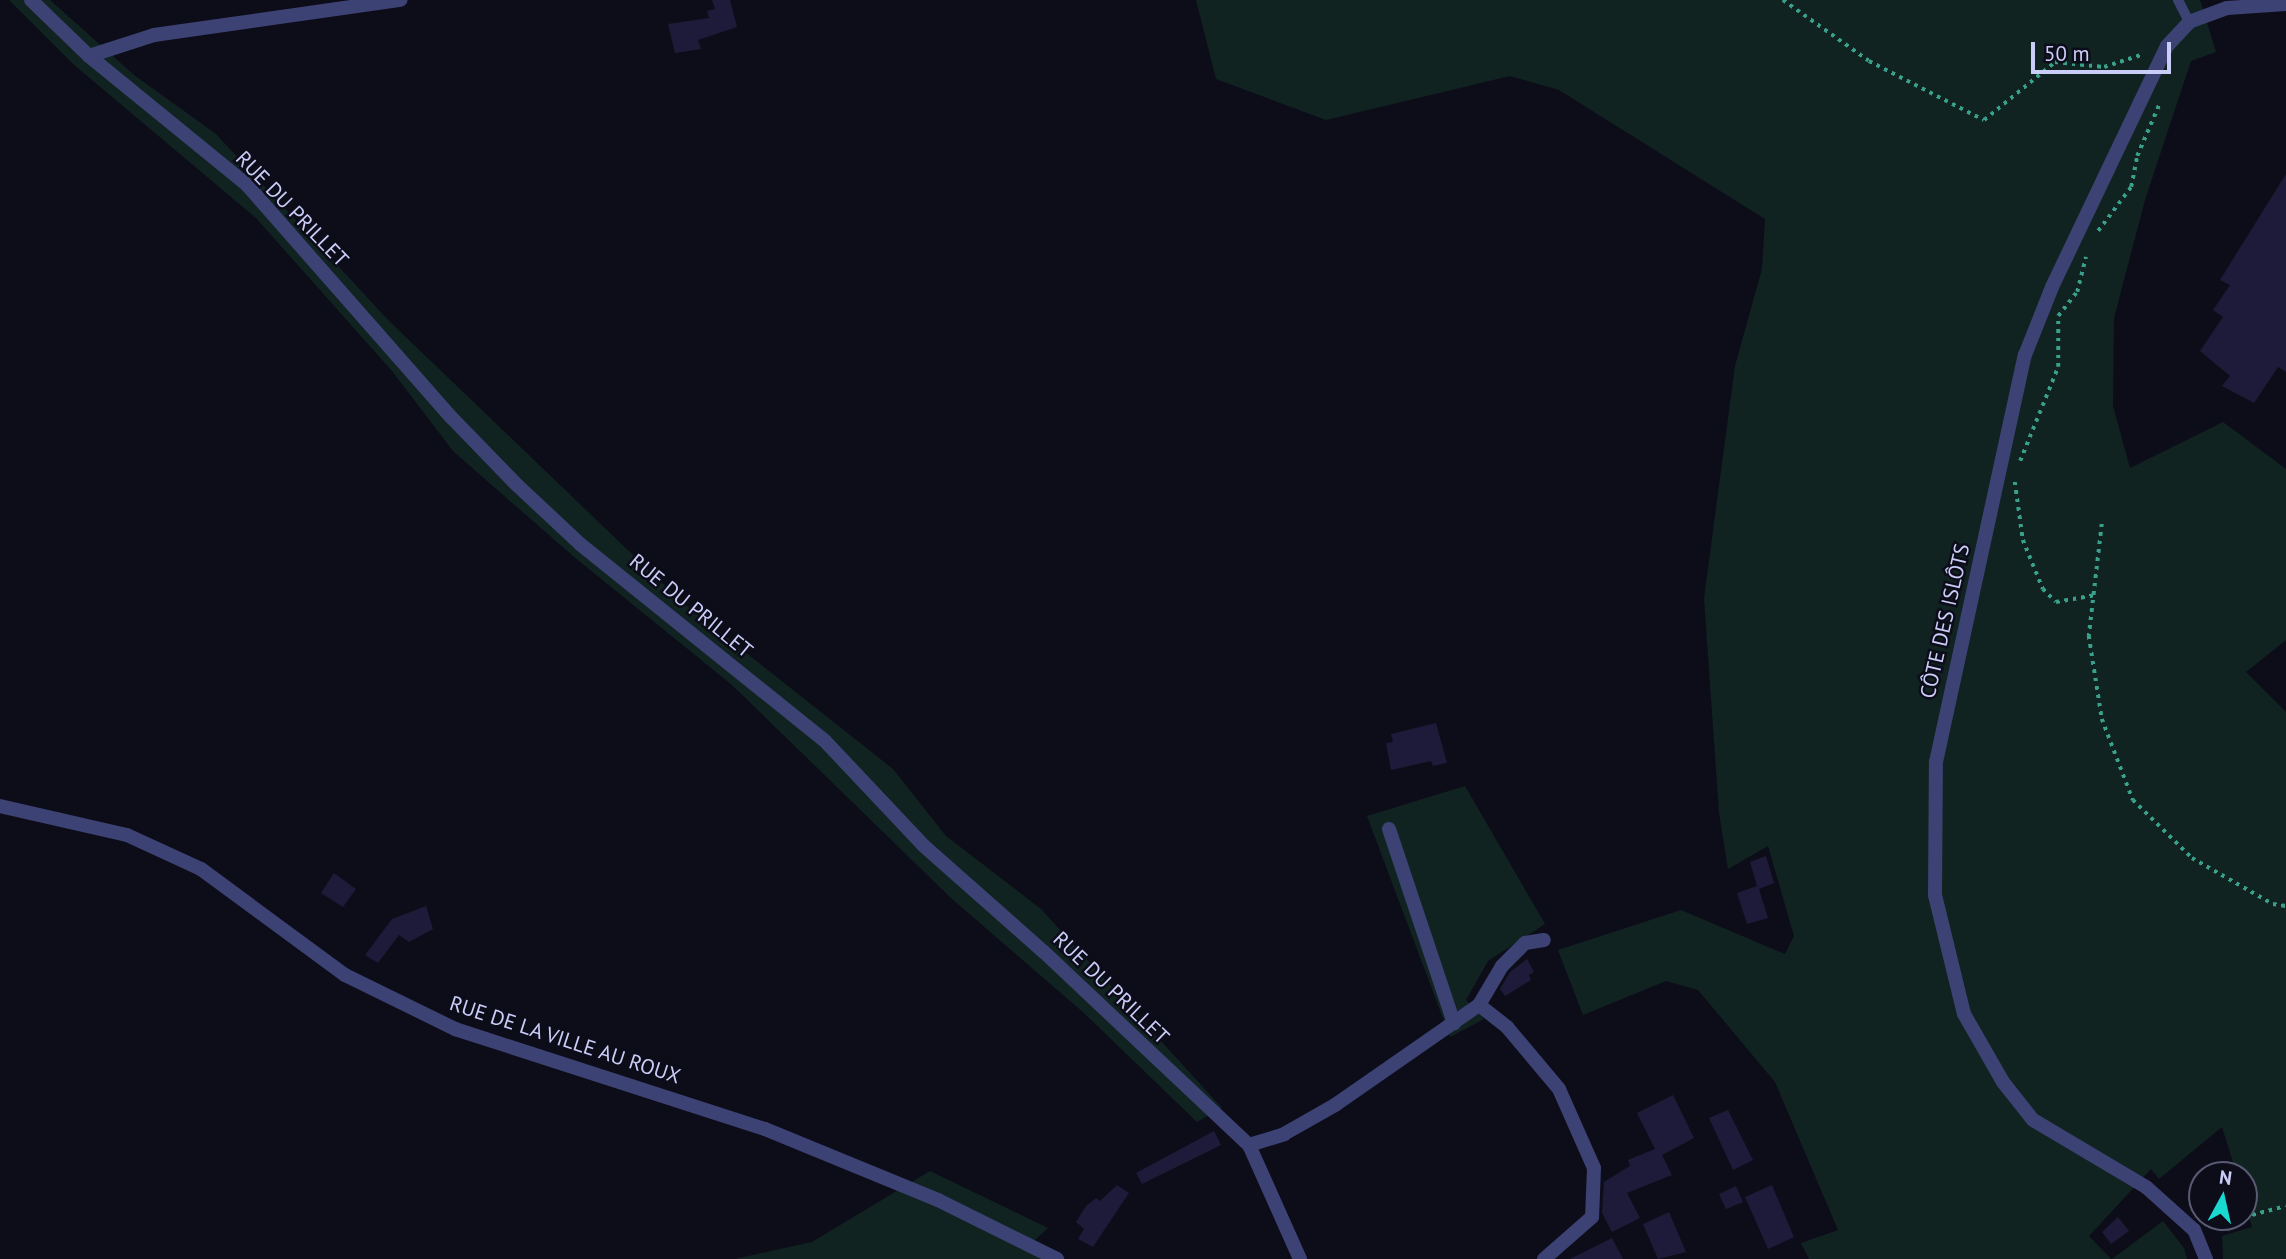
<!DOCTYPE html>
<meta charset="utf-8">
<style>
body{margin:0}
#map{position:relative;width:2286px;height:1259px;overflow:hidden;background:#0d0d1a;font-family:"PT Sans",sans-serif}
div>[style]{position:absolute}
.green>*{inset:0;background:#102320}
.building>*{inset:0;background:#1d1b39}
.path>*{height:3.5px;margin-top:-1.75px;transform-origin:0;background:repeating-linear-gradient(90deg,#39a08b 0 3.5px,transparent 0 8.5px)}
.service>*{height:10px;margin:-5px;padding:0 5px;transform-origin:5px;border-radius:5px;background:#3d4274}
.minor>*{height:14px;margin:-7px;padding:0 7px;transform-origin:7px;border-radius:7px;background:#3d4274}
.tertiary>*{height:14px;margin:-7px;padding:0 7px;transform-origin:7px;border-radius:7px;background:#3d4274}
span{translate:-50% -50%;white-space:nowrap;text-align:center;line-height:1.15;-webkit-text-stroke:5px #0d0d1a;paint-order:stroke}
.street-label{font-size:21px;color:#cbcdf9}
.north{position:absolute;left:2188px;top:1161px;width:70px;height:70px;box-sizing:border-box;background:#0d0d1a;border:2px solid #595a73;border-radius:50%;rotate:8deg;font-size:19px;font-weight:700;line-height:28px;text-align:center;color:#cbcdf9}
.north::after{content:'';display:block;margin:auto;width:24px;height:32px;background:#18d8d0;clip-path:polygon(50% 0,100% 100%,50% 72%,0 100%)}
.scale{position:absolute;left:2031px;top:42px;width:140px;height:32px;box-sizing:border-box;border:4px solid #cbcdf9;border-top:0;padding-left:9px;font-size:21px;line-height:24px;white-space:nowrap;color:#cbcdf9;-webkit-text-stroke:5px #0d0d1a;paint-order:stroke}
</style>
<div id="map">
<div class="green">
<i style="clip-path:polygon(9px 0,50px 0,134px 75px,216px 134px,388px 320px,683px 603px,893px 769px,946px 836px,1041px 909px,1222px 1108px,1197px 1122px,1084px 1013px,951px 898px,732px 685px,573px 556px,453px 451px,392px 371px,256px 218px,73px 64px)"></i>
<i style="clip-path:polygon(1196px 0,2200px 0,2216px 52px,2191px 61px,2145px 200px,2114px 318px,2113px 406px,2130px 468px,2223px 422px,2286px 469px,2286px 640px,2246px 672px,2286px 712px,2286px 1259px,2223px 1259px,2222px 1236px,2252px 1227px,2244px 1200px,2244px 1175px,2237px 1175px,2222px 1127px,2159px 1179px,2151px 1169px,2089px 1236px,2111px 1259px,1809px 1259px,1801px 1243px,1838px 1230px,1775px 1082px,1698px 990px,1666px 981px,1583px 1015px,1558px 950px,1681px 910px,1785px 954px,1794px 936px,1768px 846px,1728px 869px,1719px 813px,1704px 598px,1735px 366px,1762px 269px,1765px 219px,1559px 90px,1510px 76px,1326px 120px,1216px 79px)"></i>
<i style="clip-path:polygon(1465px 786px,1545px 924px,1488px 961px,1466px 1000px,1484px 1019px,1450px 1037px,1367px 816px)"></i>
<i style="clip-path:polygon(930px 1171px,1048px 1228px,1027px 1247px,1045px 1259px,735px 1259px,812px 1242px)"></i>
<i style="clip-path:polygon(2163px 1221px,2184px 1248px,2187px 1259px,2112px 1259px)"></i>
</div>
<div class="building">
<i style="clip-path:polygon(712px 0,730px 0,737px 27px,698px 40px,701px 49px,675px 53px,668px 24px,709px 18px,707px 11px,715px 9px)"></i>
<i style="clip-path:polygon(2286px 174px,2286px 372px,2278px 367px,2254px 403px,2222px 386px,2230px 376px,2200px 351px,2223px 317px,2213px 310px,2230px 285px,2220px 280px)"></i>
<i style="clip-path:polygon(1436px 723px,1447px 763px,1433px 766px,1431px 761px,1391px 770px,1386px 743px,1393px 742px,1391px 734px)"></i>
<i style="clip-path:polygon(1766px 856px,1774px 883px,1759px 889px,1768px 918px,1747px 924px,1737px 893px,1757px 886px,1750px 862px)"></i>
<i style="clip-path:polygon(334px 873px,356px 889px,343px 907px,321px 893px)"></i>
<i style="clip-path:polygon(426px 906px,433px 929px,409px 942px,399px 935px,378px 963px,365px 955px,392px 919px)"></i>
<i style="clip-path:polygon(1527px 959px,1534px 972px,1529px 975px,1531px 980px,1505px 996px,1500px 989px,1510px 972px)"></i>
<i style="clip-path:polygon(1673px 1095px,1694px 1138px,1662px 1155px,1672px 1175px,1627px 1193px,1640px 1218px,1612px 1232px,1602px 1213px,1604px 1182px,1630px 1166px,1628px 1160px,1655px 1149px,1637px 1113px)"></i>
<i style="clip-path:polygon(1728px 1110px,1753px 1160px,1733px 1170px,1709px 1118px)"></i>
<i style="clip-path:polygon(1214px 1131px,1221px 1145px,1142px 1184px,1136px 1173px)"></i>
<i style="clip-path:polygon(1117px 1185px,1129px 1193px,1093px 1247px,1078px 1239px,1084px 1229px,1076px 1222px,1086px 1206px,1096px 1198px,1100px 1201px)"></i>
<i style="clip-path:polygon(1772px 1185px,1794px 1237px,1768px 1249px,1745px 1197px)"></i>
<i style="clip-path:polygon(1736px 1186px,1743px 1202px,1726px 1209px,1719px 1194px)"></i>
<i style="clip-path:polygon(1669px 1212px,1686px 1252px,1658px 1259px,1643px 1224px)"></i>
<i style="clip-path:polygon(2118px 1217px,2129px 1231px,2111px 1244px,2102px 1232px)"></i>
<i style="clip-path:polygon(1612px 1238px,1623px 1259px,1570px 1259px)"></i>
</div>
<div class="path">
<i style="left:1783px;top:0;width:105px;rotate:35.3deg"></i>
<i style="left:1869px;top:61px;width:129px;rotate:27.2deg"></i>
<i style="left:1984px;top:120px;width:92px;rotate:-39.2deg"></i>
<i style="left:2055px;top:62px;width:49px;rotate:5.8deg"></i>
<i style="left:2104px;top:67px;width:42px;rotate:-18deg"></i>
<i style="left:2098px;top:231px;width:55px;rotate:-53.1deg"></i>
<i style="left:2131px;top:187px;width:32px;rotate:-79deg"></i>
<i style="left:2137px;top:156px;width:56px;rotate:-66.7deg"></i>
<i style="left:2020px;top:461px;width:101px;rotate:-68deg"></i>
<i style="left:2058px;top:367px;width:51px;rotate:-90deg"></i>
<i style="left:2058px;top:316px;width:31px;rotate:-52deg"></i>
<i style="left:2077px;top:292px;width:36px;rotate:-76deg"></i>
<i style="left:2015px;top:482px;width:59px;rotate:82.1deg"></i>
<i style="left:2023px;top:540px;width:53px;rotate:67.8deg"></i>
<i style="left:2043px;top:589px;width:18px;rotate:45deg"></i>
<i style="left:2056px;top:602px;width:39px;rotate:-10deg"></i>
<i style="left:2102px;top:524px;width:113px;rotate:96.6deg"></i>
<i style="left:2089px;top:636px;width:84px;rotate:81.1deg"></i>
<i style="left:2102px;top:719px;width:87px;rotate:69.1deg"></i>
<i style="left:2133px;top:800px;width:83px;rotate:44.5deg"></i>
<i style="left:2192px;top:858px;width:93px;rotate:29.6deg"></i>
<i style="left:2273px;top:904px;width:13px;rotate:9deg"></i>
<i style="left:2244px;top:1217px;width:43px;rotate:-14.7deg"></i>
<i style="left:2208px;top:1226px;width:36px;rotate:-14deg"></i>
</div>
<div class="service">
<i style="left:2178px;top:0;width:25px;rotate:63deg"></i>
</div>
<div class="minor">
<i style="left:31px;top:0;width:81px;rotate:44deg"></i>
<i style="left:89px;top:56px;width:204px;rotate:39.2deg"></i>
<i style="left:247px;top:185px;width:309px;rotate:48.7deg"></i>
<i style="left:451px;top:417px;width:95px;rotate:45.9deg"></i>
<i style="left:517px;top:485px;width:86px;rotate:43.1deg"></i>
<i style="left:580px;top:544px;width:314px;rotate:38.8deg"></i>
<i style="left:825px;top:741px;width:144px;rotate:46.7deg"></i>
<i style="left:924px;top:846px;width:160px;rotate:41.5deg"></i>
<i style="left:1044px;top:952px;width:282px;rotate:43.3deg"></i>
<i style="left:1249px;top:1145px;width:125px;rotate:65.9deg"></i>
<i style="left:89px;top:56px;width:68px;rotate:-17.9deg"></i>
<i style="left:154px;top:35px;width:249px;rotate:-8.1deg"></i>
<i style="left:0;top:806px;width:130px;rotate:12.9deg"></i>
<i style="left:127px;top:835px;width:81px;rotate:24.7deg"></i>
<i style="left:201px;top:869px;width:179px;rotate:36.4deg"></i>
<i style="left:345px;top:975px;width:123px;rotate:26.1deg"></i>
<i style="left:455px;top:1029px;width:326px;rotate:17.9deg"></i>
<i style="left:765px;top:1129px;width:187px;rotate:22.3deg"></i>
<i style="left:938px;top:1200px;width:133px;rotate:26.4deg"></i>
<i style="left:1389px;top:829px;width:205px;rotate:71.5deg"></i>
<i style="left:1479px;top:1005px;width:45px;rotate:-59.5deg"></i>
<i style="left:1502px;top:966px;width:33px;rotate:-45deg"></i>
<i style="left:1525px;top:943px;width:19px;rotate:-9deg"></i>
<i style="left:1249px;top:1145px;width:37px;rotate:-17deg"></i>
<i style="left:1284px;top:1134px;width:59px;rotate:-29.6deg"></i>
<i style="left:1335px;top:1105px;width:175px;rotate:-34.8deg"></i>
<i style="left:1479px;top:1005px;width:36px;rotate:38deg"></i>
<i style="left:1507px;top:1027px;width:81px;rotate:50deg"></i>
<i style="left:1559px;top:1089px;width:86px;rotate:66.1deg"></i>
<i style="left:1594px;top:1168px;width:49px;rotate:92.3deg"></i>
<i style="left:1592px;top:1217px;width:64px;rotate:138.8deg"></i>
</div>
<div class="tertiary">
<i style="left:2206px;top:1259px;width:31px;rotate:-112deg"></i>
<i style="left:2194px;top:1230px;width:64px;rotate:-138.1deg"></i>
<i style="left:2146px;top:1187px;width:131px;rotate:-149.3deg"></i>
<i style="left:2033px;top:1120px;width:48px;rotate:-128.3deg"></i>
<i style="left:2003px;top:1082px;width:78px;rotate:-119.8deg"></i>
<i style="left:1964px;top:1014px;width:122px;rotate:-103.7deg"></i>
<i style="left:1935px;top:895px;width:133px;rotate:-89.6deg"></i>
<i style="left:1936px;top:762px;width:417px;rotate:-77.7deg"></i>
<i style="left:2025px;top:355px;width:73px;rotate:-68.3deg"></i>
<i style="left:2052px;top:287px;width:267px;rotate:-64.5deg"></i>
<i style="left:2167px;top:46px;width:33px;rotate:-47deg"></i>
<i style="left:2189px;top:22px;width:40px;rotate:-20.2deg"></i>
<i style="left:2227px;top:8px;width:59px;rotate:-3.9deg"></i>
</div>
<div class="street-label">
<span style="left:292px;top:209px;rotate:46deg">RUE DU PRILLET</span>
<span style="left:691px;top:606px;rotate:39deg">RUE DU PRILLET</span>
<span style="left:1945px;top:621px;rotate:-77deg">CÔTE DES ISLÔTS</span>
<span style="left:1111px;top:988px;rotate:44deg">RUE DU PRILLET</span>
<span style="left:565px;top:1040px;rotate:18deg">RUE DE LA VILLE AU ROUX</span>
</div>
<div class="north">N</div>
<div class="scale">50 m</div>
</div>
